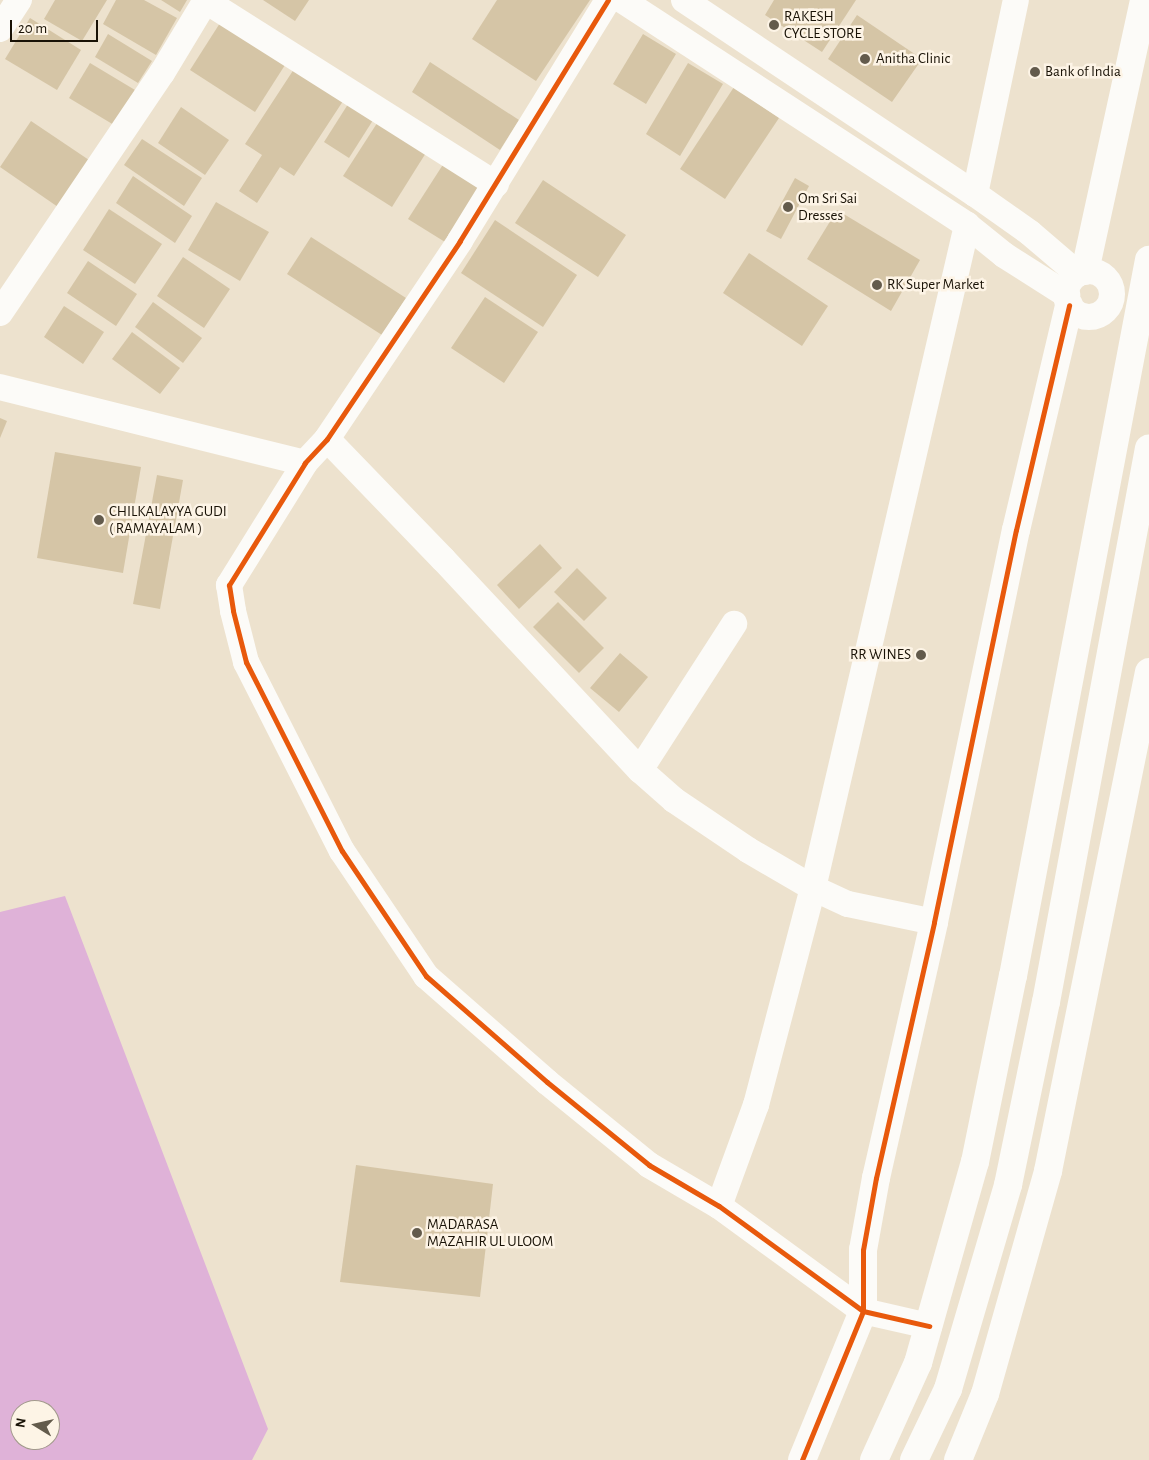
<!DOCTYPE html>
<style>
body{margin:0}
#map{position:relative;width:1149px;height:1460px;overflow:hidden;background:#ede2ce;font-family:"Alegreya Sans",sans-serif}
div>[style]{position:absolute}
.forest>*{inset:0;background:#dfb2d8}
.building>*{inset:0;background:#d5c5a6}
.street>*{height:26px;margin:-13px;padding:0 13px;transform-origin:13px;border-radius:13px;background:#fcfbf8}
.street>.ring{margin:-13px;padding:0;box-sizing:content-box;background:none;border:26px solid #fcfbf8;border-radius:50%}
.secondary>*{height:28px;margin:-14px;padding:0 14px;transform-origin:14px;border-radius:14px;background:#fcfbf8}
.highway>*{height:28px;margin:-14px;padding:0 14px;transform-origin:14px;border-radius:14px;background:#fcfbf8}
.cycleway>*{height:5px;margin:-2.5px;padding:0 2.5px;transform-origin:2.5px;border-radius:2.5px;background:#e8590c}
.dots>*{width:14px;height:14px;translate:-50% -50%;box-sizing:border-box;border:2px solid #fdf4e6;border-radius:50%}
span{translate:-50% -50%;white-space:nowrap;text-align:center;line-height:1.15;-webkit-text-stroke:5px #fdf4e6;paint-order:stroke}
.poi-label{font-size:15px;color:#191206}
.left{translate:0 -50%;text-align:left}
.right{translate:-100% -50%;text-align:right}
.north{position:absolute;left:10px;top:1400px;width:50px;height:50px;box-sizing:border-box;background:#fdf4e6;border:1px solid #a29a8c;border-radius:50%;rotate:279deg;font-size:14px;font-weight:700;line-height:20px;text-align:center;color:#191206}
.north::after{content:'';display:block;margin:auto;width:18px;height:22px;background:#635b4c;clip-path:polygon(50% 0,100% 100%,50% 72%,0 100%)}
.scale{position:absolute;left:10px;top:20px;width:88px;height:22px;box-sizing:border-box;border:2px solid #191206;border-top:0;padding-left:6px;font-size:15px;line-height:18px;white-space:nowrap;color:#191206;-webkit-text-stroke:4px #fdf4e6;paint-order:stroke}
</style>
<div id="map">
<div class="forest">
<i style="clip-path:polygon(evenodd,65px 896px,268px 1429px,252px 1460px,0 1460px,0 912px,65px 896px,20px 1410px,50px 1410px,50px 1440px,20px 1440px,20px 1410px)"></i>
</div>
<div class="building">
<i style="clip-path:polygon(55px 0,107px 0,82px 41px,44px 19px)"></i>
<i style="clip-path:polygon(116px 0,144px 0,177px 18px,156px 55px,103px 24px)"></i>
<i style="clip-path:polygon(161px 0,187px 0,180px 12px)"></i>
<i style="clip-path:polygon(263px 0,309px 0,295px 21px)"></i>
<i style="clip-path:polygon(497px 0,590px 0,536px 81px,472px 39px)"></i>
<i style="clip-path:polygon(774px 0,856px 0,822px 52px,765px 15px)"></i>
<i style="clip-path:polygon(857px 15px,922px 59px,892px 102px,828px 59px)"></i>
<i style="clip-path:polygon(30px 18px,81px 50px,57px 90px,5px 59px)"></i>
<i style="clip-path:polygon(220px 23px,285px 65px,255px 112px,190px 70px)"></i>
<i style="clip-path:polygon(108px 34px,152px 61px,138px 83px,95px 57px)"></i>
<i style="clip-path:polygon(643px 34px,676px 54px,646px 104px,613px 84px)"></i>
<i style="clip-path:polygon(430px 62px,519px 120px,500px 150px,412px 92px)"></i>
<i style="clip-path:polygon(90px 63px,135px 90px,114px 125px,69px 98px)"></i>
<i style="clip-path:polygon(688px 63px,723px 84px,680px 156px,646px 134px)"></i>
<i style="clip-path:polygon(296px 66px,345px 98px,294px 176px,280px 167px,257px 203px,239px 191px,262px 155px,245px 144px)"></i>
<i style="clip-path:polygon(734px 87px,779px 118px,725px 199px,680px 169px)"></i>
<i style="clip-path:polygon(350px 101px,375px 117px,349px 158px,324px 142px)"></i>
<i style="clip-path:polygon(181px 107px,229px 140px,205px 175px,158px 143px)"></i>
<i style="clip-path:polygon(381px 117px,429px 148px,392px 207px,343px 176px)"></i>
<i style="clip-path:polygon(31px 121px,89px 160px,58px 207px,0 167px)"></i>
<i style="clip-path:polygon(142px 139px,202px 178px,184px 206px,124px 165px)"></i>
<i style="clip-path:polygon(444px 163px,480px 185px,445px 242px,408px 219px)"></i>
<i style="clip-path:polygon(133px 176px,192px 216px,175px 243px,116px 203px)"></i>
<i style="clip-path:polygon(795px 178px,809px 186px,781px 239px,766px 231px)"></i>
<i style="clip-path:polygon(543px 180px,626px 235px,598px 277px,515px 223px)"></i>
<i style="clip-path:polygon(216px 202px,269px 232px,240px 281px,188px 250px)"></i>
<i style="clip-path:polygon(109px 209px,162px 244px,135px 284px,83px 250px)"></i>
<i style="clip-path:polygon(837px 210px,920px 260px,891px 311px,807px 259px)"></i>
<i style="clip-path:polygon(495px 220px,577px 275px,543px 327px,461px 273px)"></i>
<i style="clip-path:polygon(311px 237px,406px 298px,382px 335px,287px 274px)"></i>
<i style="clip-path:polygon(749px 253px,828px 306px,802px 346px,723px 293px)"></i>
<i style="clip-path:polygon(183px 257px,230px 289px,204px 328px,157px 296px)"></i>
<i style="clip-path:polygon(88px 261px,137px 294px,116px 326px,67px 293px)"></i>
<i style="clip-path:polygon(485px 297px,538px 332px,504px 383px,451px 348px)"></i>
<i style="clip-path:polygon(153px 302px,202px 338px,183px 363px,135px 327px)"></i>
<i style="clip-path:polygon(64px 306px,104px 332px,83px 364px,44px 337px)"></i>
<i style="clip-path:polygon(132px 332px,180px 368px,160px 394px,112px 359px)"></i>
<i style="clip-path:polygon(0 418px,7px 421px,0 438px)"></i>
<i style="clip-path:polygon(55px 452px,141px 467px,123px 573px,37px 558px)"></i>
<i style="clip-path:polygon(157px 475px,183px 480px,160px 609px,133px 604px)"></i>
<i style="clip-path:polygon(540px 544px,562px 568px,519px 609px,497px 585px)"></i>
<i style="clip-path:polygon(577px 568px,607px 598px,584px 621px,554px 592px)"></i>
<i style="clip-path:polygon(558px 602px,604px 648px,579px 673px,533px 627px)"></i>
<i style="clip-path:polygon(620px 653px,648px 677px,619px 712px,590px 688px)"></i>
<i style="clip-path:polygon(356px 1165px,493px 1184px,480px 1297px,340px 1282px)"></i>
</div>
<div class="street">
<i style="left:608px;top:0;width:283px;rotate:121.6deg"></i>
<i style="left:460px;top:241px;width:239px;rotate:123.9deg"></i>
<i style="left:327px;top:439px;width:33px;rotate:133deg"></i>
<i style="left:305px;top:463px;width:144px;rotate:121.9deg"></i>
<i style="left:229px;top:585px;width:26px;rotate:81deg"></i>
<i style="left:233px;top:611px;width:53px;rotate:75.7deg"></i>
<i style="left:246px;top:662px;width:212px;rotate:63.1deg"></i>
<i style="left:342px;top:851px;width:151px;rotate:56.1deg"></i>
<i style="left:426px;top:976px;width:161px;rotate:41.2deg"></i>
<i style="left:547px;top:1082px;width:132px;rotate:39.1deg"></i>
<i style="left:649px;top:1165px;width:81px;rotate:30.4deg"></i>
<i style="left:719px;top:1206px;width:178px;rotate:36.1deg"></i>
<i style="left:863px;top:1311px;width:68px;rotate:12.8deg"></i>
<i style="left:622px;top:0;width:412px;rotate:33.1deg"></i>
<i style="left:967px;top:225px;width:48px;rotate:39deg"></i>
<i style="left:1004px;top:255px;width:75px;rotate:32.4deg"></i>
<i style="left:684px;top:0;width:350px;rotate:33.7deg"></i>
<i style="left:975px;top:194px;width:67px;rotate:35.3deg"></i>
<i style="left:1030px;top:233px;width:63px;rotate:40.5deg"></i>
<i style="left:206px;top:1px;width:343px;rotate:32.3deg"></i>
<i style="left:0;top:29px;width:35px;rotate:-57deg"></i>
<i style="left:975px;top:194px;width:198px;rotate:-78.1deg"></i>
<i class="ring" style="left:1066px;top:271px;width:20px;height:20px"></i>
<i style="left:0;top:313px;width:290px;rotate:-56deg"></i>
<i style="left:162px;top:73px;width:85px;rotate:-58.9deg"></i>
<i style="left:0;top:387px;width:314px;rotate:14deg"></i>
<i style="left:327px;top:439px;width:167px;rotate:46deg"></i>
<i style="left:443px;top:559px;width:289px;rotate:47deg"></i>
<i style="left:640px;top:770px;width:45px;rotate:41.4deg"></i>
<i style="left:674px;top:800px;width:89px;rotate:34deg"></i>
<i style="left:748px;top:850px;width:75px;rotate:30.3deg"></i>
<i style="left:813px;top:888px;width:38px;rotate:25deg"></i>
<i style="left:848px;top:904px;width:88px;rotate:11.8deg"></i>
<i style="left:640px;top:770px;width:174px;rotate:-57.2deg"></i>
<i style="left:719px;top:1206px;width:108px;rotate:-69.9deg"></i>
<i style="left:756px;top:1105px;width:224px;rotate:-75.3deg"></i>
<i style="left:813px;top:888px;width:681px;rotate:-76.92deg"></i>
</div>
<div class="secondary">
<i style="left:1085px;top:271px;width:277px;rotate:-77.7deg"></i>
<i style="left:802px;top:1460px;width:161px;rotate:-67.7deg"></i>
<i style="left:863px;top:1311px;width:61px;rotate:-90deg"></i>
<i style="left:863px;top:1250px;width:73px;rotate:-79.8deg"></i>
<i style="left:876px;top:1178px;width:262px;rotate:-77.2deg"></i>
<i style="left:934px;top:922px;width:400px;rotate:-78.2deg"></i>
<i style="left:1016px;top:530px;width:231px;rotate:-76.7deg"></i>
<i style="left:958px;top:1460px;width:71px;rotate:-67.8deg"></i>
<i style="left:985px;top:1394px;width:232px;rotate:-74.2deg"></i>
<i style="left:1048px;top:1171px;width:509px;rotate:-78.56deg"></i>
</div>
<div class="highway">
<i style="left:874px;top:1460px;width:107px;rotate:-65.6deg"></i>
<i style="left:918px;top:1363px;width:209px;rotate:-74.2deg"></i>
<i style="left:975px;top:1162px;width:190px;rotate:-78.5deg"></i>
<i style="left:1013px;top:976px;width:729px;rotate:-79.25deg"></i>
<i style="left:914px;top:1460px;width:79px;rotate:-64.4deg"></i>
<i style="left:948px;top:1389px;width:213px;rotate:-73.6deg"></i>
<i style="left:1008px;top:1185px;width:187px;rotate:-78.3deg"></i>
<i style="left:1046px;top:1002px;width:563px;rotate:-79.47deg"></i>
</div>
<div class="cycleway">
<i style="left:608px;top:0;width:283px;rotate:121.6deg"></i>
<i style="left:460px;top:241px;width:239px;rotate:123.9deg"></i>
<i style="left:327px;top:439px;width:33px;rotate:133deg"></i>
<i style="left:305px;top:463px;width:144px;rotate:121.9deg"></i>
<i style="left:229px;top:585px;width:26px;rotate:81deg"></i>
<i style="left:233px;top:611px;width:53px;rotate:75.7deg"></i>
<i style="left:246px;top:662px;width:212px;rotate:63.1deg"></i>
<i style="left:342px;top:851px;width:151px;rotate:56.1deg"></i>
<i style="left:426px;top:976px;width:161px;rotate:41.2deg"></i>
<i style="left:547px;top:1082px;width:132px;rotate:39.1deg"></i>
<i style="left:649px;top:1165px;width:81px;rotate:30.4deg"></i>
<i style="left:719px;top:1206px;width:178px;rotate:36.1deg"></i>
<i style="left:863px;top:1311px;width:68px;rotate:12.8deg"></i>
<i style="left:802px;top:1460px;width:161px;rotate:-67.7deg"></i>
<i style="left:863px;top:1311px;width:61px;rotate:-90deg"></i>
<i style="left:863px;top:1250px;width:73px;rotate:-79.8deg"></i>
<i style="left:876px;top:1178px;width:262px;rotate:-77.2deg"></i>
<i style="left:934px;top:922px;width:400px;rotate:-78.2deg"></i>
<i style="left:1016px;top:530px;width:231px;rotate:-76.7deg"></i>
</div>
<div class="dots">
<i style="left:774px;top:25px;background:#635b4c"></i>
<i style="left:865px;top:59px;background:#635b4c"></i>
<i style="left:1035px;top:72px;background:#635b4c"></i>
<i style="left:788px;top:207px;background:#635b4c"></i>
<i style="left:877px;top:285px;background:#635b4c"></i>
<i style="left:99px;top:520px;background:#635b4c"></i>
<i style="left:921px;top:655px;background:#635b4c"></i>
<i style="left:417px;top:1233px;background:#635b4c"></i>
</div>
<div class="poi-label">
<span class="left" style="left:784px;top:25px">RAKESH<br>CYCLE STORE</span>
<span class="left" style="left:876px;top:59px">Anitha Clinic</span>
<span class="left" style="left:1045px;top:72px">Bank of India</span>
<span class="left" style="left:798px;top:207px">Om Sri Sai<br>Dresses</span>
<span class="left" style="left:887px;top:285px">RK Super Market</span>
<span class="left" style="left:109px;top:520px">CHILKALAYYA GUDI<br>( RAMAYALAM )</span>
<span class="right" style="left:911px;top:655px">RR WINES</span>
<span class="left" style="left:427px;top:1233px">MADARASA<br>MAZAHIR UL ULOOM</span>
</div>
<div class="north">N</div>
<div class="scale">20 m</div>
</div>
